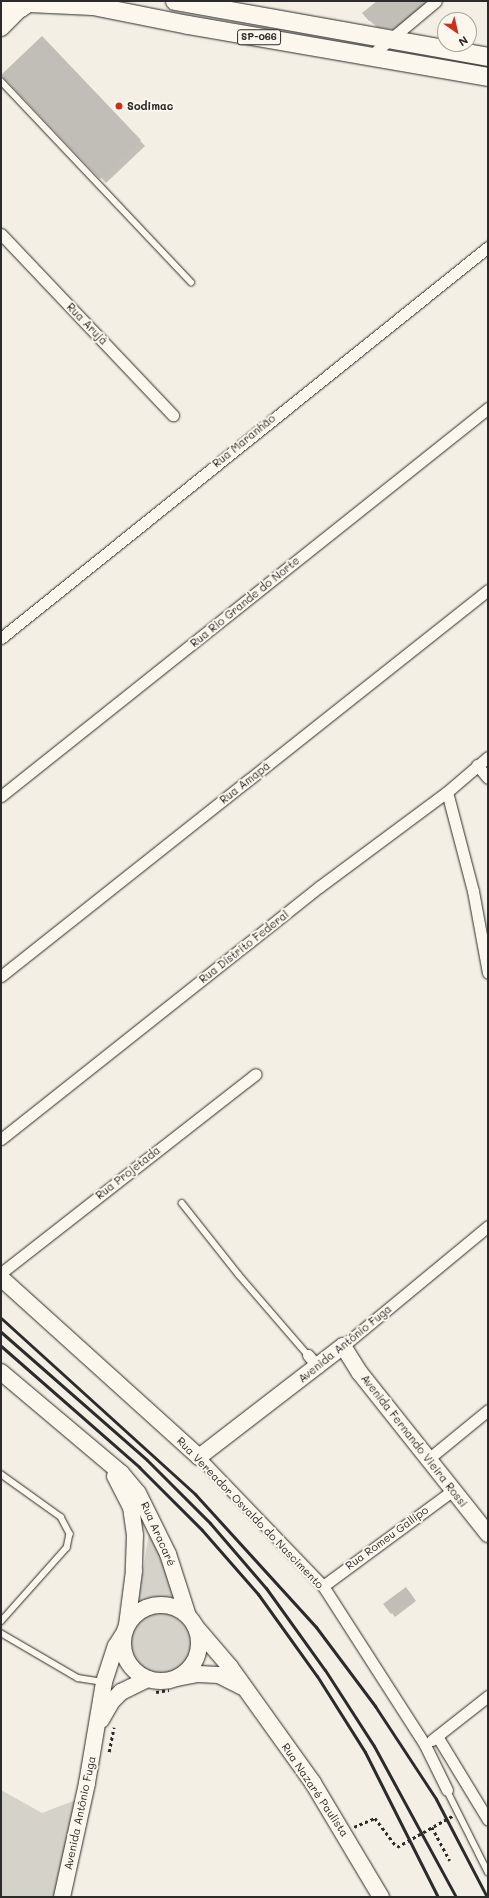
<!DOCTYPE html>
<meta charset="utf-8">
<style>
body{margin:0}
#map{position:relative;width:489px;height:1898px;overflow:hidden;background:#f3efe4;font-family:Mali,sans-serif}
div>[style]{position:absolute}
.green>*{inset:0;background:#d5d2c9}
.round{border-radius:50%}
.shadow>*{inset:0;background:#0003}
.building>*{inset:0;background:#c0beb6}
.path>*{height:2.5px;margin-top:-1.25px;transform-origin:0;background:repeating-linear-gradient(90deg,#2b2b2b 0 3px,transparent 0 6px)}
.roads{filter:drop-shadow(0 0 1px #2b2b2b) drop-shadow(0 0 1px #2b2b2b)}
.lane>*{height:5.5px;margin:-2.75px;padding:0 2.75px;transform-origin:2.75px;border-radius:2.75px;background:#fbf7ec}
.street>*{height:11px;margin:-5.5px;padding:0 5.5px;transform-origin:5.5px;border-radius:5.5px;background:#fbf7ec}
.secondary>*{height:16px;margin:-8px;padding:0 8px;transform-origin:8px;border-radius:8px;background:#fbf7ec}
.secondary>.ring{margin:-8px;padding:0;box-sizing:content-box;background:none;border:16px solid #fbf7ec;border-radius:50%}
.primary>*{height:18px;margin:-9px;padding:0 9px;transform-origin:9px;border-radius:9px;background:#fbf7ec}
.rail>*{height:3px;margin:-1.5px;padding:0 1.5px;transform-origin:1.5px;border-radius:1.5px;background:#2b2b2b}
.path-bridge>*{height:2.5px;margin-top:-1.25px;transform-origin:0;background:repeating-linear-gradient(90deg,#2b2b2b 0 3px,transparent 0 6px)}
.dots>*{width:11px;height:11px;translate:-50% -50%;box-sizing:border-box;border:2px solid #fbf7ec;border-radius:50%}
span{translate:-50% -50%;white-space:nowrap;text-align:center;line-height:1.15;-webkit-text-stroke:4px #fbf7ec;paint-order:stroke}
.shield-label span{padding:1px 3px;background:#fbf7ec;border:1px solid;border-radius:3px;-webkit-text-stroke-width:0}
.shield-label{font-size:10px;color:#2b2b2b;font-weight:700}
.poi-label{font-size:11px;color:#2b2b2b;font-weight:700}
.left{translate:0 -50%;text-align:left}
.street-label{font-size:11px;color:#2b2b2b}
.frame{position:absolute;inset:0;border:2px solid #2b2b2b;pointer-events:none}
.north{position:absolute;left:437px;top:12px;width:40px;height:40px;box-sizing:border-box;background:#fbf7ec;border:1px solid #a8a59f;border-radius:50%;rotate:146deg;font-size:11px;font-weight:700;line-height:16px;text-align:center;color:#2b2b2b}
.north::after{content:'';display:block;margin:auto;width:14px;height:18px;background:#c8321e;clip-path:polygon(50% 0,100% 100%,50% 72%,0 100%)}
</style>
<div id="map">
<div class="green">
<i style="clip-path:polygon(150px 1527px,161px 1553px,176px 1601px,161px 1599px,137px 1606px)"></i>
<i class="round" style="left:129px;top:1613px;width:62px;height:62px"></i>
<i style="clip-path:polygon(1px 1790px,42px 1813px,78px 1799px,58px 1897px,1px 1897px)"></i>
</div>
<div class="shadow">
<i style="clip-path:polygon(379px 1px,433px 1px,396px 30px,377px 27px,370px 21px)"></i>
<i style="clip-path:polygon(42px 37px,145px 146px,106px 183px,3px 75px)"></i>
<i style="clip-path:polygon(409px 1591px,416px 1601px,395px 1617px,392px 1613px)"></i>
</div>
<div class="building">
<i style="clip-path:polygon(377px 1px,419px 1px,389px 24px,369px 21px,362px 13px)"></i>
<i style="clip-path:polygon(42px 36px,141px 140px,100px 179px,1px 75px)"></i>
<i style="clip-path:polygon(406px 1587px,413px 1597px,391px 1614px,383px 1604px)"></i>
</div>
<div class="path">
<i style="left:156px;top:1692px;width:13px;rotate:-9deg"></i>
<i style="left:109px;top:1752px;width:25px;rotate:-79deg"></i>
<i style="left:354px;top:1827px;width:23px;rotate:-23deg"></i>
<i style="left:375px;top:1818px;width:36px;rotate:53deg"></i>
<i style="left:432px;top:1827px;width:38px;rotate:62deg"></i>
</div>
<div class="roads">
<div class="lane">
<i style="left:1px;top:81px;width:277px;rotate:46.6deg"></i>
<i style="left:182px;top:1203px;width:92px;rotate:51.6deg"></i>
<i style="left:239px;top:1275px;width:106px;rotate:49.2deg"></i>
<i style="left:1px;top:1474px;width:74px;rotate:35.6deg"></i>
<i style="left:61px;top:1517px;width:19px;rotate:62deg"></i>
<i style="left:70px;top:1534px;width:14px;rotate:102deg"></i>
<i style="left:67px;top:1548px;width:99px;rotate:131.7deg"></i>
<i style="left:1px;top:1633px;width:89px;rotate:30.3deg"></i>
<i style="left:78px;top:1678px;width:25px;rotate:9deg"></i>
<i style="left:447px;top:1790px;width:92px;rotate:63.4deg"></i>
</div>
<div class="street">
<i style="left:369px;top:57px;width:87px;rotate:-39.9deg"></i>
<i style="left:1px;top:234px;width:250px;rotate:46.5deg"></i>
<i style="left:1px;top:638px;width:625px;rotate:-38.76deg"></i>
<i style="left:477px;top:765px;width:17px;rotate:50deg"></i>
<i style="left:447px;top:792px;width:102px;rotate:75.3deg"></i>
<i style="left:473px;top:891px;width:83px;rotate:79.6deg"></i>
<i style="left:1px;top:796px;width:623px;rotate:-38.54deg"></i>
<i style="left:1px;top:976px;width:621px;rotate:-38.4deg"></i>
<i style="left:1px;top:1139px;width:406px;rotate:-38.4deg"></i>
<i style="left:319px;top:887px;width:159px;rotate:-36.6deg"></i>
<i style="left:447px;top:792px;width:54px;rotate:-40.5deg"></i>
<i style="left:1px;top:1273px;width:323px;rotate:-38deg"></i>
<i style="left:343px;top:1346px;width:188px;rotate:-39.6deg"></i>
<i style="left:308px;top:1355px;width:16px;rotate:50deg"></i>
<i style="left:199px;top:1457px;width:179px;rotate:46.1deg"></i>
<i style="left:323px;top:1586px;width:189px;rotate:57.3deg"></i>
<i style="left:425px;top:1745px;width:50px;rotate:63.9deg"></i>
<i style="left:427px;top:1460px;width:79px;rotate:-39.3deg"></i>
<i style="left:323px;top:1586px;width:160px;rotate:-36.4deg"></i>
<i style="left:437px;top:1736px;width:98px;rotate:58.7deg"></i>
<i style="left:432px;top:1740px;width:71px;rotate:-38.2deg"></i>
</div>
<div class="secondary">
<i style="left:1px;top:28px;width:28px;rotate:-45deg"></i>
<i style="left:1px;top:1278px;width:267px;rotate:42.1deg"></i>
<i style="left:199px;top:1457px;width:182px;rotate:-37.6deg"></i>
<i style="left:343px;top:1346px;width:32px;rotate:58deg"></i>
<i style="left:360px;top:1373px;width:206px;rotate:51.5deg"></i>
<i style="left:1px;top:1372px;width:157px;rotate:40.1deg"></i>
<i style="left:121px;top:1473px;width:26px;rotate:50deg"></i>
<i style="left:138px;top:1493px;width:68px;rotate:63.8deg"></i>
<i style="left:168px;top:1554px;width:65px;rotate:72.1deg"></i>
<i style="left:115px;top:1476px;width:35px;rotate:63deg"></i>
<i style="left:131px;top:1507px;width:28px;rotate:82deg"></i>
<i style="left:135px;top:1535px;width:36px;rotate:92deg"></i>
<i style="left:134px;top:1571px;width:54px;rotate:97.4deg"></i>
<i class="ring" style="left:123px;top:1605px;width:60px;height:60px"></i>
<i style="left:195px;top:1626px;width:54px;rotate:49.5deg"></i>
<i style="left:230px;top:1667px;width:143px;rotate:54.4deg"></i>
<i style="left:313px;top:1783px;width:133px;rotate:59.2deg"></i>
<i style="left:177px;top:1678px;width:21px;rotate:-11deg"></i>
<i style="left:198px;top:1674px;width:21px;rotate:3deg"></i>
<i style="left:219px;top:1675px;width:25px;rotate:27deg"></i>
<i style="left:101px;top:1720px;width:22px;rotate:-60deg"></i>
<i style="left:112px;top:1701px;width:13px;rotate:-45deg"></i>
<i style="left:121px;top:1692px;width:30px;rotate:-26deg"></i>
<i style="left:62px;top:1897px;width:117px;rotate:-77.6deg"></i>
<i style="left:87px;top:1783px;width:102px;rotate:-80.4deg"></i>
<i style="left:104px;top:1682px;width:38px;rotate:-72deg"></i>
<i style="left:116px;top:1646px;width:13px;rotate:-58deg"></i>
</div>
<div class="primary">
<i style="left:175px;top:1px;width:318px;rotate:10.1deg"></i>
<i style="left:29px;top:3px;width:64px;rotate:2.7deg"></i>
<i style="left:93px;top:6px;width:97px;rotate:11.3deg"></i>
<i style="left:188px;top:25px;width:304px;rotate:9.8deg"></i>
<i style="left:1px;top:11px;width:20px;rotate:-9deg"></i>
<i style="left:21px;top:8px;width:12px;rotate:-35deg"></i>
</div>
</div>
<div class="rail">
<i style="left:1px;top:1318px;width:262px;rotate:42.2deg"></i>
<i style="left:195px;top:1494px;width:180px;rotate:47.7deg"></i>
<i style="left:316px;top:1627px;width:99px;rotate:53.2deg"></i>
<i style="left:375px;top:1706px;width:111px;rotate:56.7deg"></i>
<i style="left:436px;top:1799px;width:110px;rotate:62.5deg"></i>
<i style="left:1px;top:1332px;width:194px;rotate:41.2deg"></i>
<i style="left:147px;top:1460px;width:89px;rotate:45deg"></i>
<i style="left:210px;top:1523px;width:86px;rotate:49.3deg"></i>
<i style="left:266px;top:1588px;width:101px;rotate:54.3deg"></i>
<i style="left:325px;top:1670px;width:90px;rotate:57.2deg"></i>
<i style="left:374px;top:1746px;width:172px;rotate:61.5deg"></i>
<i style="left:1px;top:1346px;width:184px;rotate:41.2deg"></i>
<i style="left:139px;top:1467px;width:89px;rotate:45deg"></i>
<i style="left:202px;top:1530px;width:85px;rotate:48.8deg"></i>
<i style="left:258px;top:1594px;width:101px;rotate:54.3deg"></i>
<i style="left:317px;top:1676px;width:90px;rotate:57.7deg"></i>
<i style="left:365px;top:1752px;width:162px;rotate:63.3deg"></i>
</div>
<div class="path-bridge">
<i style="left:397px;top:1847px;width:65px;rotate:-29.3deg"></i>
</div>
<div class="dots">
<i style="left:119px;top:106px;background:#c8321e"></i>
</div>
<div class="shield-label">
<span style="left:259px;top:37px">SP-066</span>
</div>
<div class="poi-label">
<span class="left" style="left:127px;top:106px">Sodimac</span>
</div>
<div class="street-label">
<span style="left:87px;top:324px;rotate:46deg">Rua Arujá</span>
<span style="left:244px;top:441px;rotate:-39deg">Rua Maranhão</span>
<span style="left:245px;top:602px;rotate:-39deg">Rua Rio Grande do Norte</span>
<span style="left:245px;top:783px;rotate:-38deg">Rua Amapá</span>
<span style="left:244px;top:947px;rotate:-38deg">Rua Distrito Federal</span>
<span style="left:128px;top:1173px;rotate:-38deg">Rua Projetada</span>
<span style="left:345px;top:1344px;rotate:-39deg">Avenida Antônio Fuga</span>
<span style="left:414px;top:1441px;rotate:52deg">Avenida Fernando Vieira Rossi</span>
<span style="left:250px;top:1513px;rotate:46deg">Rua Vereador Osvaldo do Nascimento</span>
<span style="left:158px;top:1534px;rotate:66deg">Rua Aracaré</span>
<span style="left:387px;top:1538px;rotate:-36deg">Rua Romeu Gallipo</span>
<span style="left:315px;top:1790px;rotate:56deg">Rua Nazaré Paulista</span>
<span style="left:80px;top:1813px;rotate:-78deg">Avenida Antônio Fuga</span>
</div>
<div class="frame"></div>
<div class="north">N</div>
</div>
